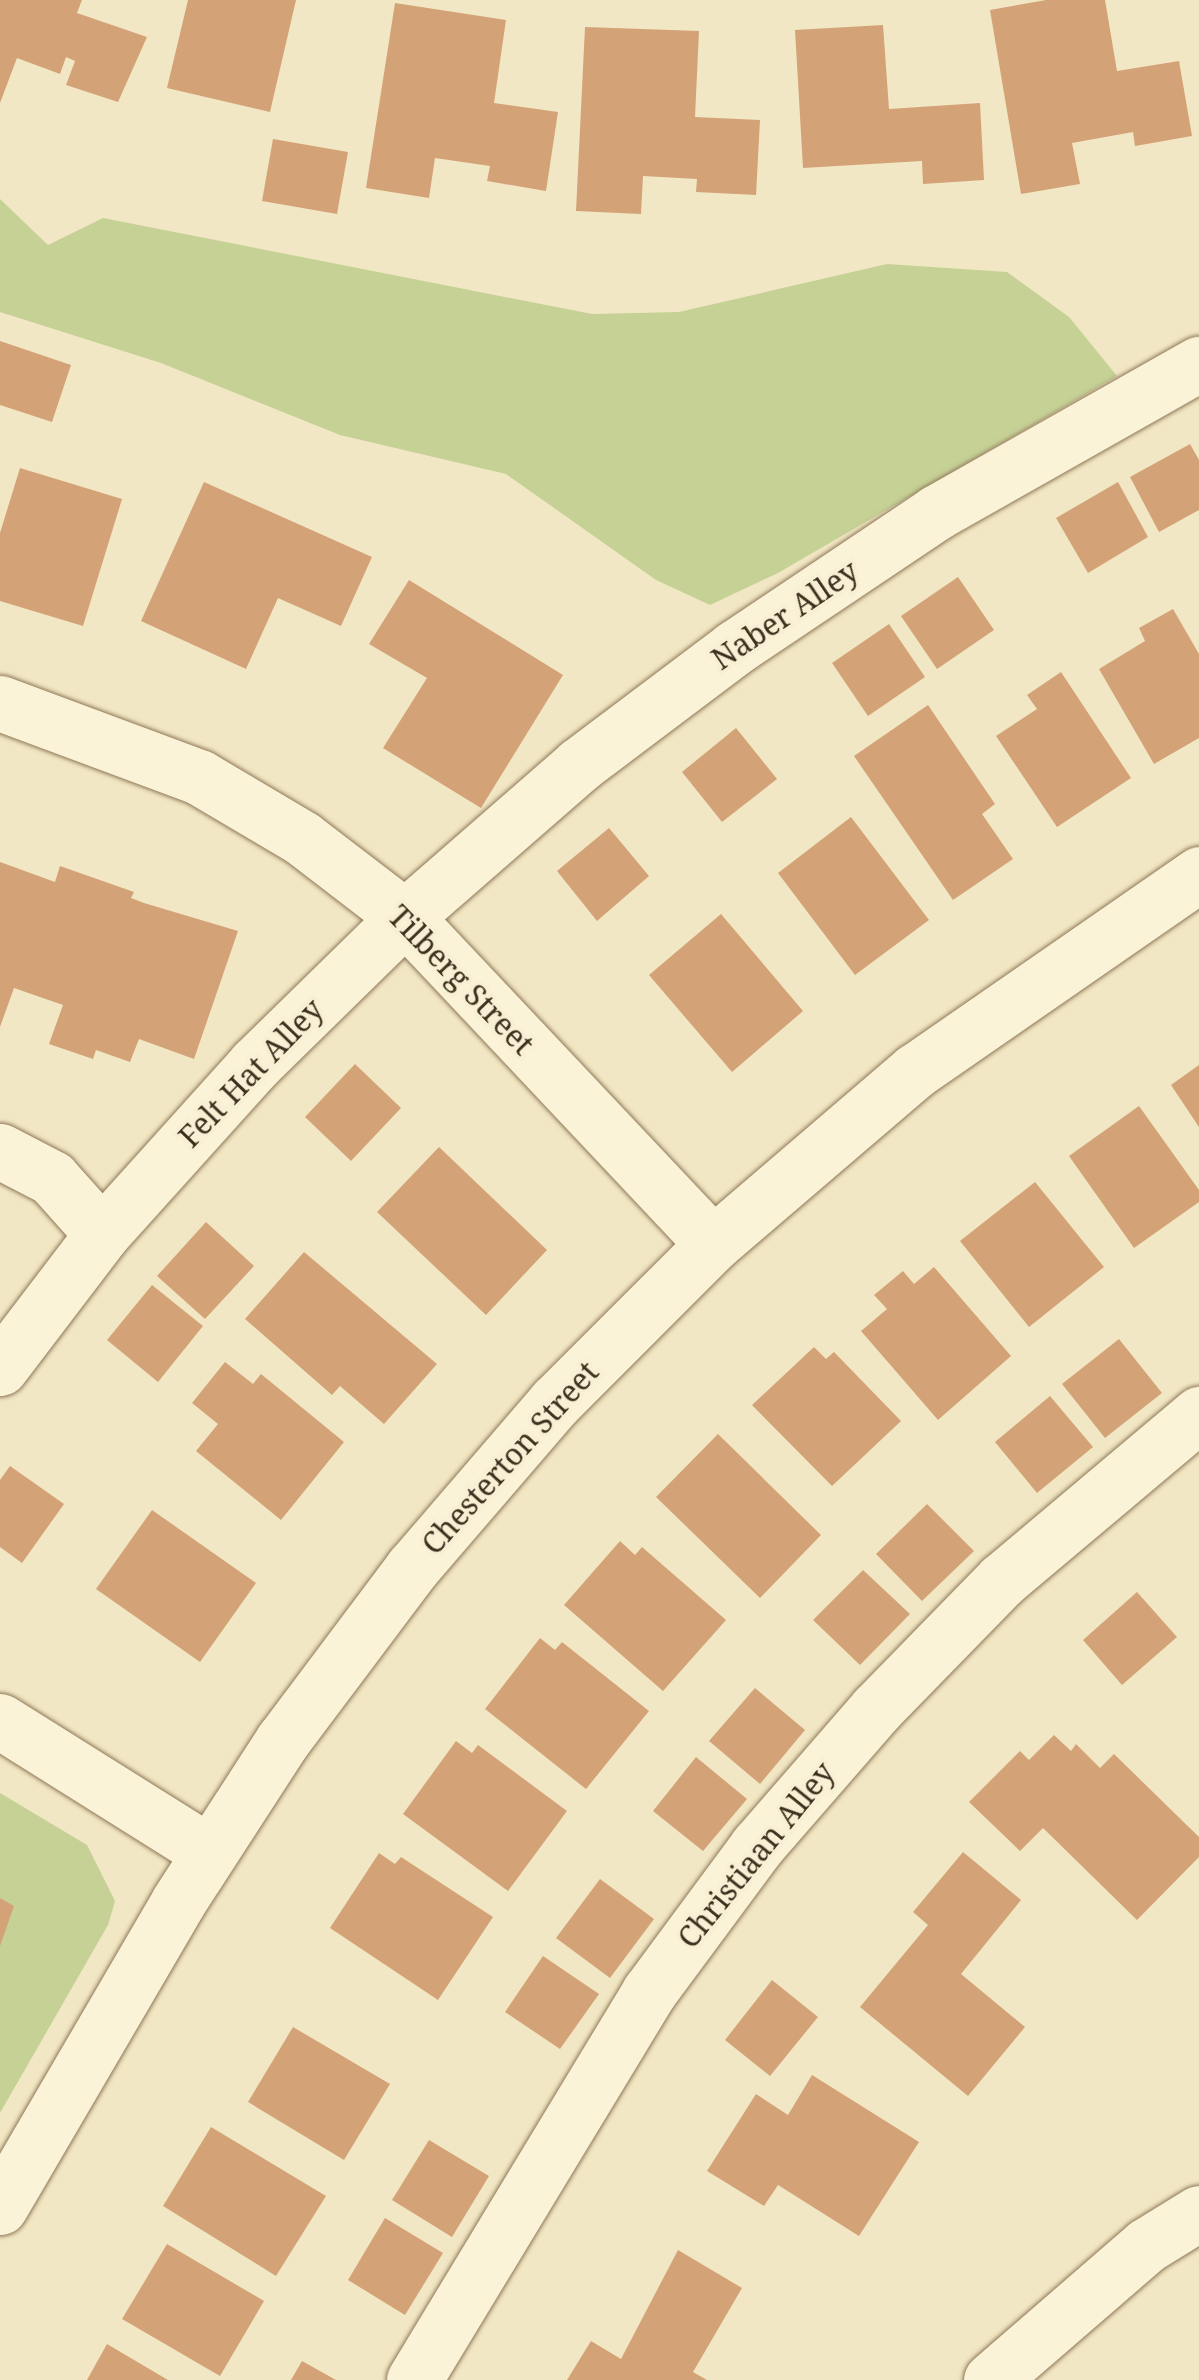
<!DOCTYPE html>
<style>
body{margin:0}
#map{position:relative;width:1199px;height:2380px;overflow:hidden;background:#f2e7c4;font-family:"Noto Serif",serif}
div>[style]{position:absolute}
.green>*{inset:0;background:#c6d196}
.building>*{inset:0;background:#d3a377}
.roads{filter:drop-shadow(0 0 2px #8e7858) drop-shadow(0 0 2px #8e7858)}
.minor>*{height:55px;margin:-27.5px;padding:0 27.5px;transform-origin:27.5px;border-radius:27.5px;background:#fbf3d8}
span{translate:-50% -50%;white-space:nowrap;text-align:center;line-height:1.15;-webkit-text-stroke:8px #f8f0d4;paint-order:stroke}
.street-label{font-size:30px;color:#3d2f1e}
</style>
<div id="map">
<div class="green">
<i style="clip-path:polygon(0 199px,48px 245px,103px 218px,592px 314px,679px 312px,887px 264px,1007px 272px,1069px 317px,1117px 376px,778px 573px,710px 605px,656px 580px,506px 474px,340px 435px,161px 363px,0 312px)"></i>
<i style="clip-path:polygon(0 1793px,87px 1845px,115px 1901px,108px 1925px,0 2113px)"></i>
</div>
<div class="building">
<i style="clip-path:polygon(0 0,82px 0,77px 13px,147px 37px,118px 102px,66px 85px,75px 61px,66px 57px,60px 74px,17px 58px,0 103px)"></i>
<i style="clip-path:polygon(188px 0,296px 0,270px 112px,167px 88px)"></i>
<i style="clip-path:polygon(1046px 0,1105px 0,1117px 71px,1179px 61px,1192px 136px,1135px 146px,1133px 132px,1072px 143px,1080px 184px,1021px 194px,990px 10px)"></i>
<i style="clip-path:polygon(395px 3px,506px 20px,494px 103px,558px 112px,546px 191px,487px 181px,490px 166px,435px 158px,429px 198px,366px 188px)"></i>
<i style="clip-path:polygon(883px 25px,889px 109px,980px 103px,984px 180px,923px 184px,922px 161px,803px 168px,795px 30px)"></i>
<i style="clip-path:polygon(585px 27px,699px 31px,695px 117px,760px 120px,756px 195px,696px 192px,697px 179px,643px 176px,641px 214px,576px 211px)"></i>
<i style="clip-path:polygon(273px 139px,348px 152px,337px 214px,262px 201px)"></i>
<i style="clip-path:polygon(0 341px,71px 365px,52px 422px,0 405px)"></i>
<i style="clip-path:polygon(1190px 444px,1199px 460px,1199px 510px,1159px 532px,1130px 477px)"></i>
<i style="clip-path:polygon(20px 468px,122px 499px,83px 626px,0 601px,0 533px)"></i>
<i style="clip-path:polygon(204px 482px,372px 557px,341px 626px,278px 598px,246px 669px,141px 621px)"></i>
<i style="clip-path:polygon(1118px 482px,1148px 537px,1088px 573px,1056px 518px)"></i>
<i style="clip-path:polygon(958px 577px,994px 630px,937px 669px,901px 616px)"></i>
<i style="clip-path:polygon(409px 580px,563px 675px,481px 808px,383px 748px,427px 678px,369px 644px)"></i>
<i style="clip-path:polygon(1173px 609px,1199px 654px,1199px 738px,1154px 764px,1099px 669px,1145px 641px,1139px 628px)"></i>
<i style="clip-path:polygon(889px 624px,925px 677px,868px 716px,832px 663px)"></i>
<i style="clip-path:polygon(1061px 672px,1131px 778px,1057px 827px,996px 736px,1037px 709px,1027px 695px)"></i>
<i style="clip-path:polygon(928px 705px,995px 804px,982px 814px,1013px 859px,953px 900px,854px 756px)"></i>
<i style="clip-path:polygon(736px 728px,777px 779px,722px 822px,682px 772px)"></i>
<i style="clip-path:polygon(851px 817px,929px 920px,855px 975px,778px 873px)"></i>
<i style="clip-path:polygon(609px 828px,649px 876px,597px 921px,557px 871px)"></i>
<i style="clip-path:polygon(0 862px,55px 882px,60px 866px,134px 892px,131px 898px,144px 903px,238px 931px,194px 1059px,139px 1039px,130px 1062px,96px 1050px,93px 1059px,49px 1044px,63px 1005px,14px 988px,0 1027px)"></i>
<i style="clip-path:polygon(721px 914px,803px 1011px,732px 1072px,649px 975px)"></i>
<i style="clip-path:polygon(355px 1064px,401px 1108px,351px 1161px,305px 1117px)"></i>
<i style="clip-path:polygon(1199px 1065px,1199px 1127px,1171px 1085px)"></i>
<i style="clip-path:polygon(1139px 1106px,1199px 1190px,1199px 1202px,1134px 1248px,1069px 1156px)"></i>
<i style="clip-path:polygon(439px 1147px,547px 1250px,486px 1315px,377px 1212px)"></i>
<i style="clip-path:polygon(1035px 1182px,1104px 1267px,1029px 1327px,960px 1241px)"></i>
<i style="clip-path:polygon(206px 1222px,254px 1266px,205px 1319px,157px 1276px)"></i>
<i style="clip-path:polygon(304px 1252px,437px 1364px,384px 1424px,340px 1386px,332px 1395px,245px 1319px)"></i>
<i style="clip-path:polygon(934px 1267px,1011px 1356px,938px 1420px,861px 1331px,887px 1309px,874px 1295px,903px 1271px,914px 1284px)"></i>
<i style="clip-path:polygon(152px 1285px,203px 1326px,158px 1382px,107px 1340px)"></i>
<i style="clip-path:polygon(1119px 1339px,1162px 1393px,1105px 1438px,1062px 1384px)"></i>
<i style="clip-path:polygon(814px 1347px,826px 1359px,834px 1352px,901px 1421px,832px 1486px,752px 1405px)"></i>
<i style="clip-path:polygon(225px 1362px,253px 1384px,261px 1374px,344px 1442px,281px 1520px,196px 1451px,218px 1424px,192px 1403px)"></i>
<i style="clip-path:polygon(1050px 1396px,1093px 1447px,1037px 1493px,995px 1442px)"></i>
<i style="clip-path:polygon(718px 1434px,821px 1535px,760px 1598px,656px 1497px)"></i>
<i style="clip-path:polygon(10px 1466px,64px 1504px,22px 1563px,0 1547px,0 1480px)"></i>
<i style="clip-path:polygon(927px 1504px,974px 1551px,922px 1601px,876px 1554px)"></i>
<i style="clip-path:polygon(152px 1510px,256px 1583px,200px 1662px,96px 1589px)"></i>
<i style="clip-path:polygon(620px 1541px,635px 1555px,642px 1547px,726px 1620px,663px 1691px,564px 1605px)"></i>
<i style="clip-path:polygon(863px 1570px,910px 1614px,860px 1665px,813px 1620px)"></i>
<i style="clip-path:polygon(1137px 1592px,1177px 1637px,1122px 1685px,1083px 1640px)"></i>
<i style="clip-path:polygon(540px 1638px,555px 1650px,562px 1642px,649px 1711px,586px 1789px,485px 1709px)"></i>
<i style="clip-path:polygon(755px 1688px,805px 1730px,760px 1784px,709px 1741px)"></i>
<i style="clip-path:polygon(1054px 1735px,1071px 1751px,1076px 1744px,1100px 1768px,1114px 1754px,1199px 1837px,1199px 1857px,1137px 1920px,1043px 1828px,1020px 1851px,969px 1802px,1020px 1751px,1029px 1760px)"></i>
<i style="clip-path:polygon(456px 1741px,472px 1753px,478px 1745px,567px 1811px,508px 1891px,403px 1814px)"></i>
<i style="clip-path:polygon(696px 1757px,747px 1799px,703px 1851px,653px 1811px)"></i>
<i style="clip-path:polygon(963px 1852px,1021px 1900px,961px 1974px,1025px 2027px,968px 2096px,860px 2007px,928px 1925px,913px 1912px)"></i>
<i style="clip-path:polygon(379px 1853px,395px 1864px,401px 1857px,493px 1917px,438px 2000px,330px 1928px)"></i>
<i style="clip-path:polygon(600px 1879px,654px 1919px,610px 1978px,556px 1938px)"></i>
<i style="clip-path:polygon(0 1898px,14px 1906px,0 1946px)"></i>
<i style="clip-path:polygon(543px 1956px,599px 1994px,560px 2049px,505px 2012px)"></i>
<i style="clip-path:polygon(772px 1980px,818px 2017px,770px 2076px,725px 2040px)"></i>
<i style="clip-path:polygon(293px 2027px,390px 2084px,344px 2160px,248px 2102px)"></i>
<i style="clip-path:polygon(812px 2075px,919px 2142px,859px 2236px,778px 2185px,764px 2206px,707px 2171px,756px 2094px,788px 2115px)"></i>
<i style="clip-path:polygon(211px 2127px,326px 2196px,276px 2276px,163px 2206px)"></i>
<i style="clip-path:polygon(429px 2140px,489px 2176px,452px 2237px,392px 2200px)"></i>
<i style="clip-path:polygon(385px 2218px,443px 2253px,405px 2315px,348px 2280px)"></i>
<i style="clip-path:polygon(167px 2244px,264px 2301px,220px 2376px,122px 2319px)"></i>
<i style="clip-path:polygon(678px 2250px,742px 2288px,693px 2372px,707px 2380px,567px 2380px,591px 2341px,621px 2359px)"></i>
<i style="clip-path:polygon(107px 2344px,168px 2380px,87px 2380px)"></i>
<i style="clip-path:polygon(302px 2361px,336px 2380px,291px 2380px)"></i>
</div>
<div class="roads">
<div class="minor">
<i style="left:0;top:703px;width:212px;rotate:20.4deg"></i>
<i style="left:199px;top:777px;width:120px;rotate:30.6deg"></i>
<i style="left:302px;top:838px;width:130px;rotate:37.5deg"></i>
<i style="left:405px;top:917px;width:449px;rotate:46.7deg"></i>
<i style="left:0;top:1151px;width:59px;rotate:27.4deg"></i>
<i style="left:52px;top:1178px;width:75px;rotate:48.2deg"></i>
<i style="left:0;top:1368px;width:168px;rotate:-52.7deg"></i>
<i style="left:102px;top:1234px;width:229px;rotate:-48deg"></i>
<i style="left:255px;top:1064px;width:210px;rotate:-44.4deg"></i>
<i style="left:405px;top:917px;width:231px;rotate:-41.1deg"></i>
<i style="left:579px;top:765px;width:194px;rotate:-37deg"></i>
<i style="left:734px;top:648px;width:244px;rotate:-33.8deg"></i>
<i style="left:937px;top:512px;width:301px;rotate:-29.5deg"></i>
<i style="left:0;top:1721px;width:247px;rotate:32.1deg"></i>
<i style="left:0;top:2207px;width:353px;rotate:-59.7deg"></i>
<i style="left:178px;top:1902px;width:193px;rotate:-57.1deg"></i>
<i style="left:283px;top:1740px;width:216px;rotate:-53.1deg"></i>
<i style="left:413px;top:1567px;width:218px;rotate:-49.3deg"></i>
<i style="left:555px;top:1402px;width:223px;rotate:-45deg"></i>
<i style="left:713px;top:1244px;width:266px;rotate:-40.6deg"></i>
<i style="left:915px;top:1071px;width:346px;rotate:-34.7deg"></i>
<i style="left:414px;top:2380px;width:454px;rotate:-58.8deg"></i>
<i style="left:649px;top:1992px;width:182px;rotate:-53.5deg"></i>
<i style="left:757px;top:1846px;width:181px;rotate:-49deg"></i>
<i style="left:876px;top:1709px;width:180px;rotate:-45.7deg"></i>
<i style="left:1002px;top:1580px;width:258px;rotate:-40.1deg"></i>
<i style="left:991px;top:2380px;width:206px;rotate:-40.9deg"></i>
<i style="left:1147px;top:2245px;width:61px;rotate:-31.6deg"></i>
</div>
</div>
<div class="street-label">
<span style="left:785px;top:615px;rotate:-34deg">Naber Alley</span>
<span style="left:461px;top:980px;rotate:46deg">Tilberg Street</span>
<span style="left:251px;top:1073px;rotate:-46deg">Felt Hat Alley</span>
<span style="left:510px;top:1458px;rotate:-48deg">Chesterton Street</span>
<span style="left:756px;top:1855px;rotate:-51deg">Christiaan Alley</span>
</div>
</div>
